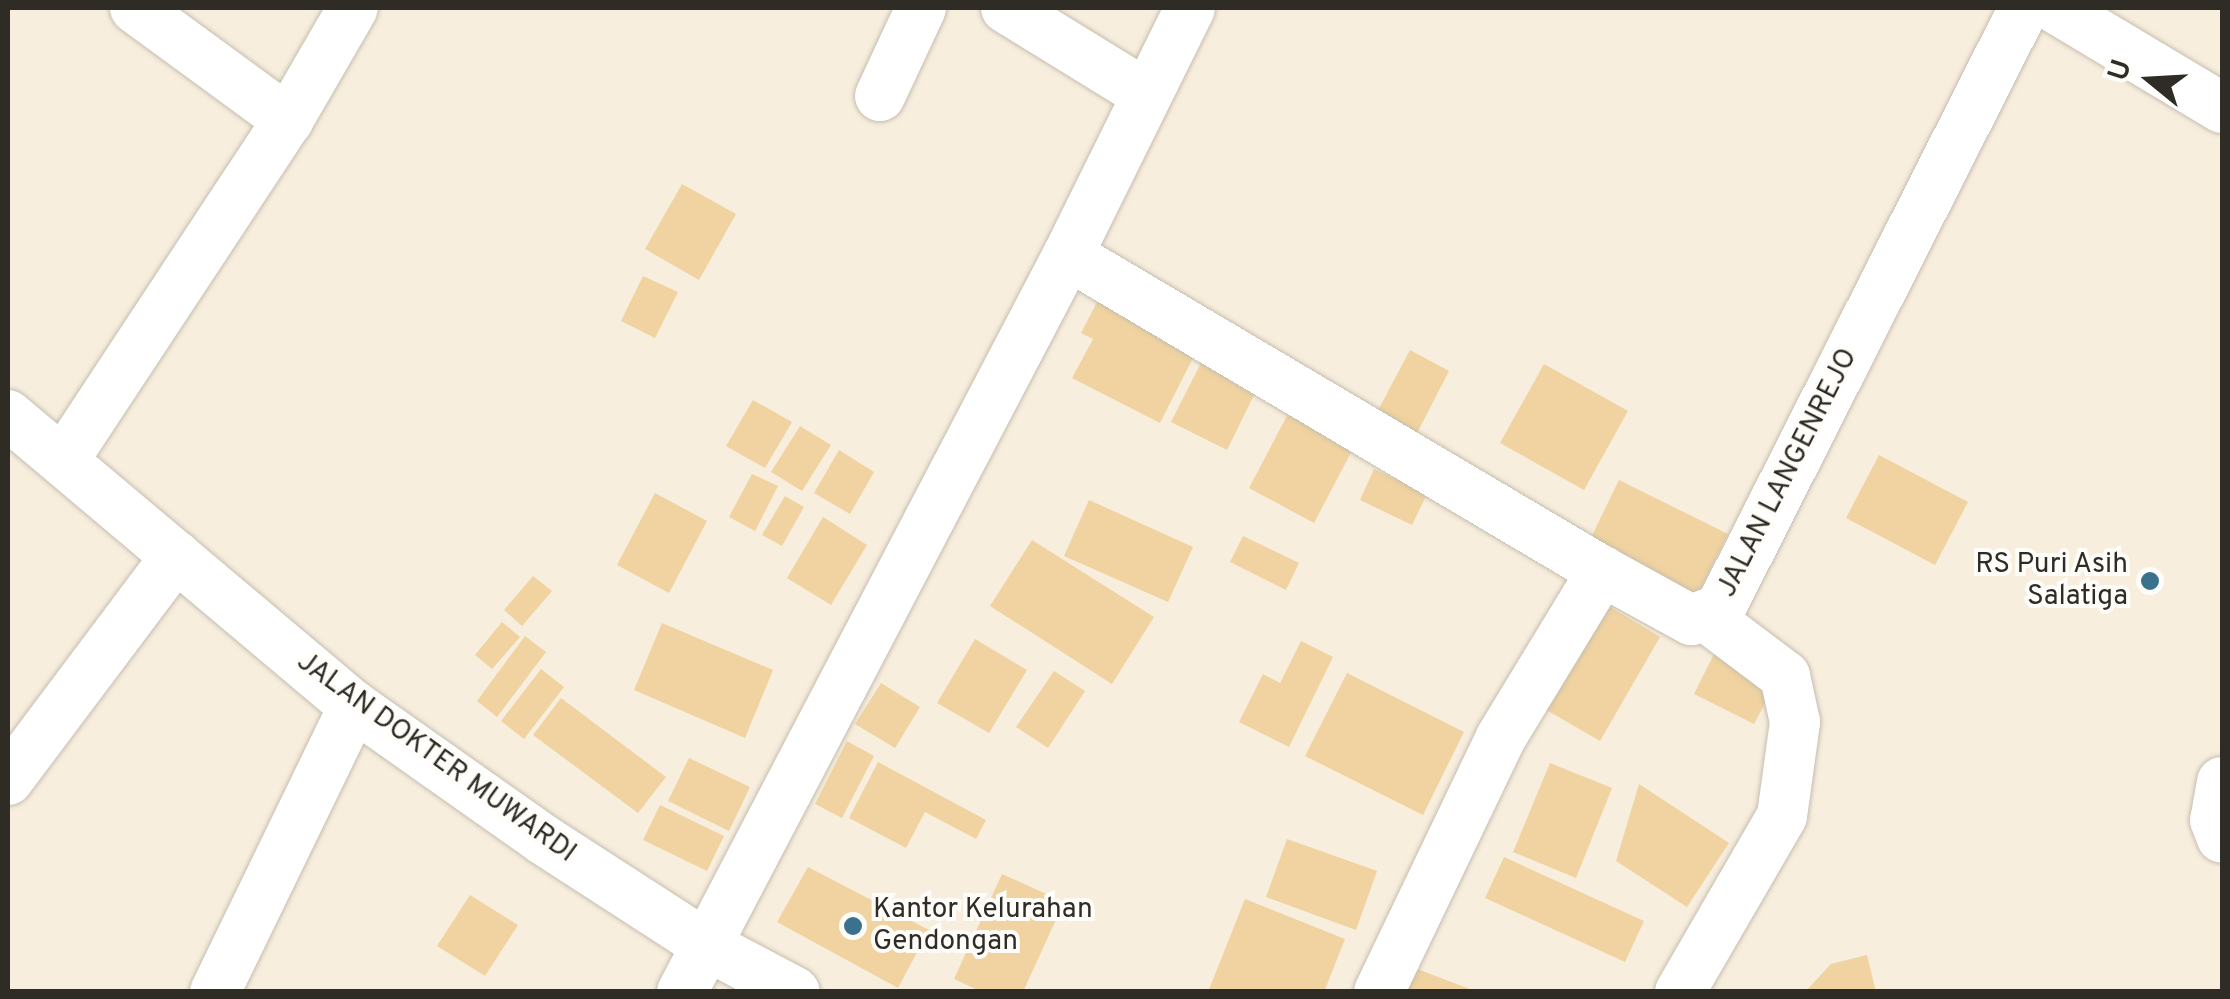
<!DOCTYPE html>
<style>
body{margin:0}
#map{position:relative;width:2230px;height:999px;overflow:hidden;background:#f7eede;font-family:Overpass,sans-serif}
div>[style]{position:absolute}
.building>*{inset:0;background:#f0d3a0}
.roads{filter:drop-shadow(0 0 2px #c6bdae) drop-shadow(0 0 2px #c6bdae)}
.minor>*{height:50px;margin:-25px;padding:0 25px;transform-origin:25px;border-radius:25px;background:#fff}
.dots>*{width:28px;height:28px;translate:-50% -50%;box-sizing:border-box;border:5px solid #fefdf9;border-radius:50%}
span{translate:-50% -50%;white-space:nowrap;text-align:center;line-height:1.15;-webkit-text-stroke:8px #fefdf9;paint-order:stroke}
.street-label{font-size:28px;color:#2f2c26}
.poi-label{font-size:28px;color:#2f2c26}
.right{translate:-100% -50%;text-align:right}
.left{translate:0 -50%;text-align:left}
.frame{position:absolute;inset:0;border:10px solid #2f2c26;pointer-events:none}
.north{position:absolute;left:2100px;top:30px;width:100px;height:100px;-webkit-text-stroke:8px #fefdf9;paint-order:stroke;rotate:288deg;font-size:28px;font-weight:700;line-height:40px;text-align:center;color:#2f2c26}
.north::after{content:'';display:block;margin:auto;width:35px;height:45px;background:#2f2c26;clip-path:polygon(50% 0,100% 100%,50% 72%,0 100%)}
</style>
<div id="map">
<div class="building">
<i style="clip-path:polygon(682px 184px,736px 214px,699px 280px,645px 249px)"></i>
<i style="clip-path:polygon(643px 276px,678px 292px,655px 338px,621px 321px)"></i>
<i style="clip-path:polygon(1098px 300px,1197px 350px,1160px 423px,1072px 378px,1093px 339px,1081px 333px)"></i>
<i style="clip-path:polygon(1410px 350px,1449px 371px,1415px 437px,1375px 416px)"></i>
<i style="clip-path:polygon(1205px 355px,1260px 383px,1227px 450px,1171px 422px)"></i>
<i style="clip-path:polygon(1544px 364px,1628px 411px,1584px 490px,1500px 443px)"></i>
<i style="clip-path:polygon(753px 400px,792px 422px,765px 468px,726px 446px)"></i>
<i style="clip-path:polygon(1290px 410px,1355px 445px,1314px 523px,1249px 488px)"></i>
<i style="clip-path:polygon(800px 426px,831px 445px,802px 491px,771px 472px)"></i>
<i style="clip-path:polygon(839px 450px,874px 472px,850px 514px,814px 493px)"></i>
<i style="clip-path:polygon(1879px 455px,1968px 502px,1935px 565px,1846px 518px)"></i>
<i style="clip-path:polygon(1374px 469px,1427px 494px,1412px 525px,1360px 500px)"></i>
<i style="clip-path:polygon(752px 474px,778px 486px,755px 531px,729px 517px)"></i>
<i style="clip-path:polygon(1619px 480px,1728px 534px,1691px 608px,1583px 554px)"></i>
<i style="clip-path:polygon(655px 493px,707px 521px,669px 593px,617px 565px)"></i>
<i style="clip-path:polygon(785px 496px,804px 507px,782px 546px,762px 535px)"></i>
<i style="clip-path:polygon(1089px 500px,1193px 547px,1168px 602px,1064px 556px)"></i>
<i style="clip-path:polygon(823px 517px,867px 545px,831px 605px,787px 578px)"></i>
<i style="clip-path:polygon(1243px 536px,1299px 563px,1286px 590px,1230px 562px)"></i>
<i style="clip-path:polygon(1032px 540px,1154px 617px,1112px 684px,990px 606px)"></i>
<i style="clip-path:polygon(533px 576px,552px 591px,522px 626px,504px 610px)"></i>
<i style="clip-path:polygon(1597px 599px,1660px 637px,1600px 741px,1536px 704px)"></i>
<i style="clip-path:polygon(502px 622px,520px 637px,492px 669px,475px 655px)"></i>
<i style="clip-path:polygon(662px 623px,773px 670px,745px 738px,634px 690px)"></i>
<i style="clip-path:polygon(525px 636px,546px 652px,497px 717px,477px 701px)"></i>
<i style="clip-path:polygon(975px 639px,1027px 670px,989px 733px,937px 703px)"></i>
<i style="clip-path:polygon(1301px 641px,1333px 657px,1289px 747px,1239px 722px,1263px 674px,1280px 683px)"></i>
<i style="clip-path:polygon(1716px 650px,1777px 680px,1754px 724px,1694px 694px)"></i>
<i style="clip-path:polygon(541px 669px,564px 687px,524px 739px,501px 721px)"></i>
<i style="clip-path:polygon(1054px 671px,1085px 691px,1048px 748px,1016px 727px)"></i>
<i style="clip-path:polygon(1347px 673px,1464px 732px,1423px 815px,1305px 756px)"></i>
<i style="clip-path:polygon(881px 683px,920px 707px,895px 748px,855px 724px)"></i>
<i style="clip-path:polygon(561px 698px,666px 777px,638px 813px,533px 735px)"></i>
<i style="clip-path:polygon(847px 741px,874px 756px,842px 818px,815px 804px)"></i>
<i style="clip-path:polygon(689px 758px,750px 787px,729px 831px,668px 801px)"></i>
<i style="clip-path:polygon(878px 762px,986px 820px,976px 839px,925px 812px,906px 848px,849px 818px)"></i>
<i style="clip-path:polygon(1550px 763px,1612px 788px,1576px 878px,1513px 852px)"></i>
<i style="clip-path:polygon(1639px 784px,1729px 843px,1687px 907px,1616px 861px)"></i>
<i style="clip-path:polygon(660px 805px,724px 836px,707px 871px,643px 840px)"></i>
<i style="clip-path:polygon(1287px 839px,1377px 871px,1356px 930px,1266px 897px)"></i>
<i style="clip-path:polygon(1504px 857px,1644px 921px,1625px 962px,1485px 898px)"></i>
<i style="clip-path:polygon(808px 867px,929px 930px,898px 988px,777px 922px)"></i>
<i style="clip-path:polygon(1002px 874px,1064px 902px,1023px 992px,982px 992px,954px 979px)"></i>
<i style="clip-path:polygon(470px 895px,518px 925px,485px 976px,437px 946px)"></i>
<i style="clip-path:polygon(1245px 899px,1345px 939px,1324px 992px,1208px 992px)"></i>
<i style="clip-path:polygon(1867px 955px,1876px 992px,1805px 992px,1831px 964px)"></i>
<i style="clip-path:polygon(1412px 967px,1475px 991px,1475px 992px,1403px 992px)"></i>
</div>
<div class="roads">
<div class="minor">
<i style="left:135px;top:8px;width:190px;rotate:36.2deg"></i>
<i style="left:1006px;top:8px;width:164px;rotate:31.6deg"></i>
<i style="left:2055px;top:8px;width:195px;rotate:30.9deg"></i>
<i style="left:880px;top:96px;width:97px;rotate:-65deg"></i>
<i style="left:1068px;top:255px;width:620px;rotate:30.62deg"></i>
<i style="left:8px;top:415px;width:452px;rotate:40.1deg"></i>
<i style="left:354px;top:706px;width:232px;rotate:35.2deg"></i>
<i style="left:544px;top:840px;width:195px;rotate:32.9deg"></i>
<i style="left:708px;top:946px;width:98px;rotate:27.9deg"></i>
<i style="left:63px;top:461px;width:409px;rotate:-56.6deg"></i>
<i style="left:288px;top:120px;width:129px;rotate:-59.9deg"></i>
<i style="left:8px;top:780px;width:280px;rotate:-53.1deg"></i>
<i style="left:2222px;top:782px;width:39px;rotate:100deg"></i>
<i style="left:2215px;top:820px;width:19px;rotate:69deg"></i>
<i style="left:215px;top:992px;width:318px;rotate:-64.1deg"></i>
<i style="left:682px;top:992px;width:832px;rotate:-62.36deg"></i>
<i style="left:1068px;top:255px;width:275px;rotate:-63.7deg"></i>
<i style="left:1379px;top:992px;width:280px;rotate:-64.4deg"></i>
<i style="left:1500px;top:739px;width:197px;rotate:-58.7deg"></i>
<i style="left:1602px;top:571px;width:102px;rotate:28.8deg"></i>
<i style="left:1691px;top:620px;width:31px;rotate:-21deg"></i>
<i style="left:1720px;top:609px;width:674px;rotate:-63.17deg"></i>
<i style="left:1680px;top:992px;width:203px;rotate:-59.9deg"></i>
<i style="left:1782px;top:816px;width:95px;rotate:-82.1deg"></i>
<i style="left:1795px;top:722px;width:47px;rotate:-102.3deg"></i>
<i style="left:1785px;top:676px;width:96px;rotate:-143deg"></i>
</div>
</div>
<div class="dots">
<i style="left:2150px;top:581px;background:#3a718c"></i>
<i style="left:853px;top:926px;background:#3a718c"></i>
</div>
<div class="street-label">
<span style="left:1788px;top:473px;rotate:-63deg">JALAN LANGENREJO</span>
<span style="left:436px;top:758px;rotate:36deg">JALAN DOKTER MUWARDI</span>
</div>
<div class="poi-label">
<span class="right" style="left:2128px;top:581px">RS Puri Asih<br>Salatiga</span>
<span class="left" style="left:873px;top:926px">Kantor Kelurahan<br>Gendongan</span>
</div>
<div class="frame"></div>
<div class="north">U</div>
</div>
